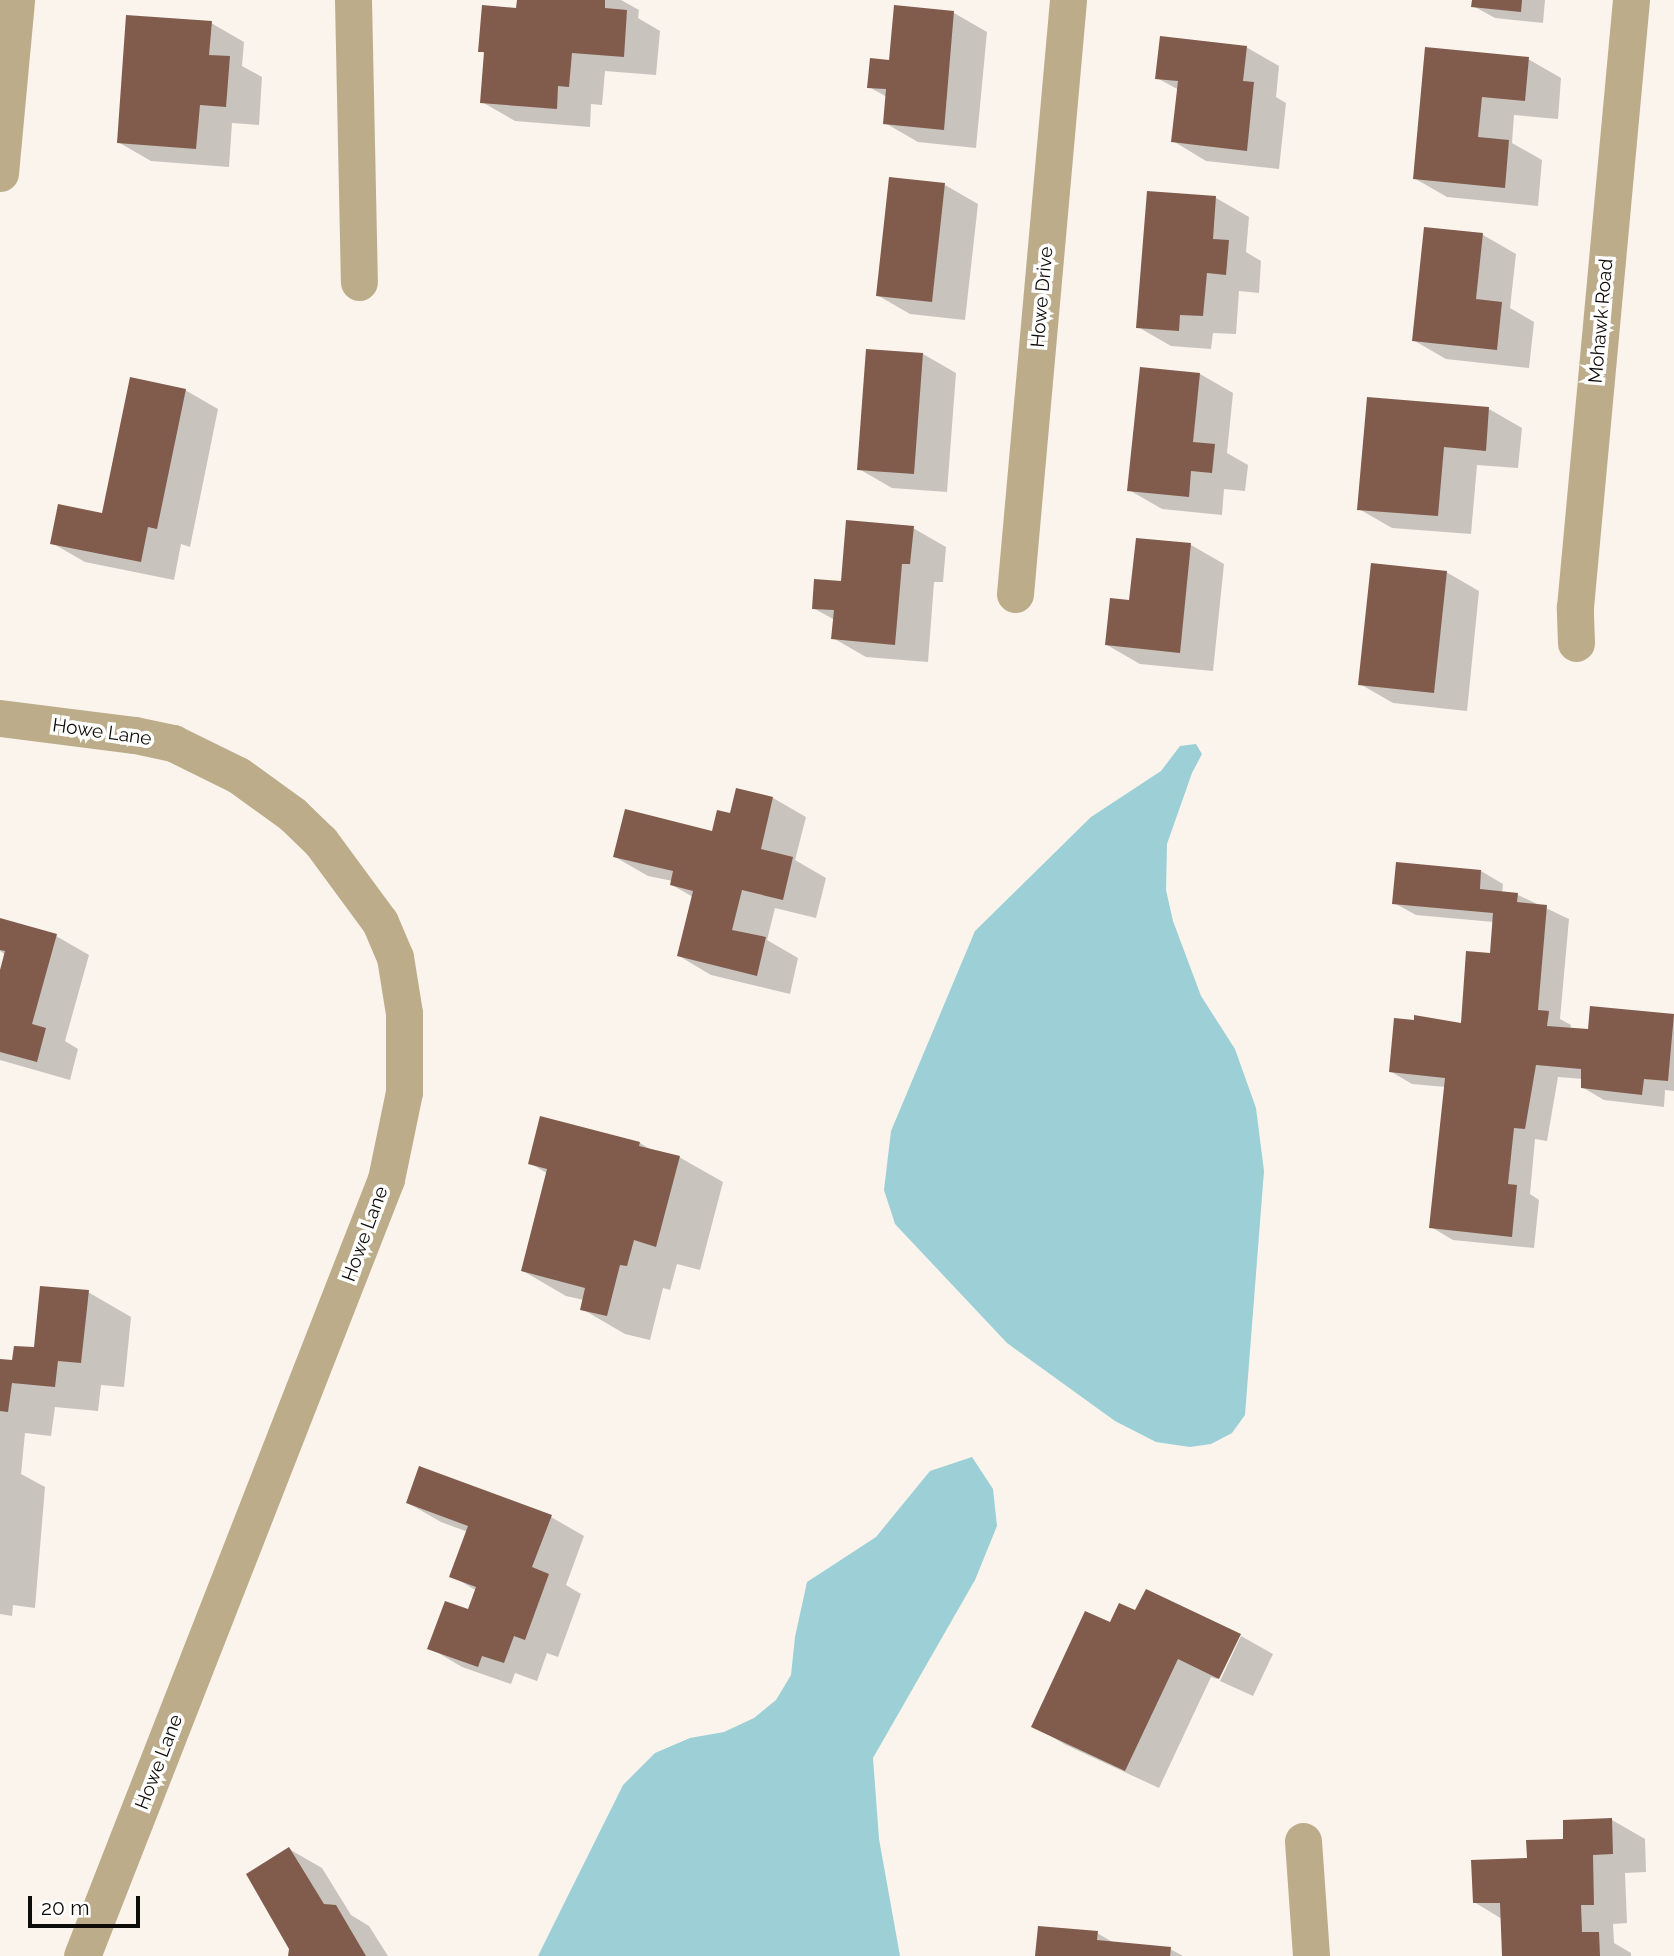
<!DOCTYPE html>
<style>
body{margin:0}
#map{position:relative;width:1674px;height:1956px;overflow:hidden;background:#faf4ed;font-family:Raleway,sans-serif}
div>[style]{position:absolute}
.water>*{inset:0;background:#9ccfd6}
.shadow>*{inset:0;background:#0003}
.building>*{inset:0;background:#815c4d}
.street>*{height:37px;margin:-18.5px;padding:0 18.5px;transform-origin:18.5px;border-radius:18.5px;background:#bcac89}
span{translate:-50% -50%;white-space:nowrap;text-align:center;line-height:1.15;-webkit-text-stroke:7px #fff;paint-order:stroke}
.street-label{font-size:19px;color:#0e0c09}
.scale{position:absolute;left:28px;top:1896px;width:112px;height:32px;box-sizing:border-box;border:4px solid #0e0c09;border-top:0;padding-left:9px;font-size:21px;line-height:24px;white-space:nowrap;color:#0e0c09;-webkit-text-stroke:5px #fff;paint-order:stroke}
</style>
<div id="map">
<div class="water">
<i style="clip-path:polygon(1196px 744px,1202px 754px,1192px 773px,1167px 844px,1166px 890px,1173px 921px,1201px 996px,1235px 1049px,1256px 1108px,1264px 1171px,1245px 1415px,1232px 1433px,1211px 1444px,1190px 1447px,1156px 1442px,1115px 1421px,1007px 1343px,895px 1224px,884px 1190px,891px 1131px,975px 931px,1091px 817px,1161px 771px,1180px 746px)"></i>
<i style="clip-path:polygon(972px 1457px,993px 1489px,997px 1526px,975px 1580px,873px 1758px,879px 1839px,900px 1956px,538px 1956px,623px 1785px,655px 1753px,690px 1738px,724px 1732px,754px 1718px,776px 1700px,791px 1675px,795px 1637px,807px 1582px,876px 1537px,930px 1471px)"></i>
</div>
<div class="shadow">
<i style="clip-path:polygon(518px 0,621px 0,639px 10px,638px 18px,660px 31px,656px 75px,605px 71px,602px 105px,591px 104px,590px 127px,515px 121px,482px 102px,486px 54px,480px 51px,518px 10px)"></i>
<i style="clip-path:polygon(1473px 0,1545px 0,1543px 23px,1495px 18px,1473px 6px)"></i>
<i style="clip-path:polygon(896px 7px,954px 13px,987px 32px,976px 148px,918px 142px,885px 123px,887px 97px,869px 87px,890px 62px)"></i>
<i style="clip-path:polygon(211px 23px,244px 42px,242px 66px,262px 77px,259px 125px,232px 123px,229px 167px,151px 161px,118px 142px)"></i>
<i style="clip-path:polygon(1246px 47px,1279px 66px,1276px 97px,1286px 103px,1279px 169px,1206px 161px,1173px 141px,1179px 90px,1157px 78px)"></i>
<i style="clip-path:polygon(1426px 49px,1528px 59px,1561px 78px,1558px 119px,1514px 115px,1512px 143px,1542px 160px,1538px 206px,1447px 197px,1414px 178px)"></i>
<i style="clip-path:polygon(945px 185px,978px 204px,965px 320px,910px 314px,877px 295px)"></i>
<i style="clip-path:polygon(1216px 198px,1249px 217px,1246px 252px,1261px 261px,1259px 293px,1239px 291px,1236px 334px,1213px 333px,1211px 349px,1171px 346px,1138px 327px)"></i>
<i style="clip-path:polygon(1426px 229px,1483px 235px,1516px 254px,1510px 308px,1534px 322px,1529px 368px,1446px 359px,1413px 340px)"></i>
<i style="clip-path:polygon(923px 354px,956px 373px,947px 492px,892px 488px,859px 469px)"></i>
<i style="clip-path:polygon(1141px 369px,1200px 374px,1233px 393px,1227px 453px,1248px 465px,1245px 491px,1224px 489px,1222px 515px,1162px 509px,1129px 490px)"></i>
<i style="clip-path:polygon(185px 390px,218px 409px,190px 547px,181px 544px,174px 580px,85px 562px,52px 543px,104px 515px)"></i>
<i style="clip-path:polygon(1489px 409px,1522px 428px,1518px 468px,1477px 465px,1471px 534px,1392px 528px,1359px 509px)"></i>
<i style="clip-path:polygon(913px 528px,946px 547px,943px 582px,934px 582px,928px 662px,866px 657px,833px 638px,835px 620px,813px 608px)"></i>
<i style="clip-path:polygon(1191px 545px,1224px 564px,1213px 671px,1140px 664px,1107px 645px)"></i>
<i style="clip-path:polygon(1446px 572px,1479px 591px,1467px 711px,1393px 703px,1360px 684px)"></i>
<i style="clip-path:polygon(773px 798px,806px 817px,795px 860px,826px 878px,816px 918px,775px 908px,767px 940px,798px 958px,790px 994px,711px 975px,679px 956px,693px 897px,672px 885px,673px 881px,648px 876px,615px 857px,714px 833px,731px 815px)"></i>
<i style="clip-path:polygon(1481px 871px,1503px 884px,1502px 893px,1518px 895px,1569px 919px,1560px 1019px,1571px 1025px,1570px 1030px,1589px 1031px,1591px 1008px,1674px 1016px,1674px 1091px,1665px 1090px,1664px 1107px,1604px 1100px,1582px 1087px,1583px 1079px,1558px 1077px,1547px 1141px,1535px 1139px,1530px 1194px,1539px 1200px,1534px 1248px,1453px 1240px,1431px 1227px,1446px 1087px,1412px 1084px,1390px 1071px,1462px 1025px,1491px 955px,1494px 922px,1416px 915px,1394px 903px)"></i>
<i style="clip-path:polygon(0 920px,56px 936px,89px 955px,65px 1041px,78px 1049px,70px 1080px,0 1060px,0 977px,6px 955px,0 951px)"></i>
<i style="clip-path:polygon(640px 1143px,653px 1151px,679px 1157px,723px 1182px,700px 1270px,677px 1264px,670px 1290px,663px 1288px,650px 1340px,625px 1334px,582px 1309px,584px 1300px,566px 1296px,523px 1271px,548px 1174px,530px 1163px)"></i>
<i style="clip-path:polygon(88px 1292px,131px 1317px,124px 1387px,101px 1385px,98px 1411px,55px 1407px,51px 1436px,25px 1433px,21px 1474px,45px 1487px,35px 1608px,13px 1605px,12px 1616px,0 1614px,0 1361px,14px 1362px,36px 1349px)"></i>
<i style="clip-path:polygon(408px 1503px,551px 1517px,584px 1536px,566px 1585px,581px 1594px,558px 1657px,547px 1653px,537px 1681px,515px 1673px,511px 1684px,462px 1667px,430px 1648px,469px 1611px,477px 1591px,452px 1576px,468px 1532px,441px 1522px)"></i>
<i style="clip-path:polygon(1136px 1613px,1238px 1635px,1217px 1679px,1211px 1677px,1159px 1788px,1066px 1745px,1033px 1726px,1110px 1625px)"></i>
<i style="clip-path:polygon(1241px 1636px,1273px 1654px,1253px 1696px,1220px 1681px)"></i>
<i style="clip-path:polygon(1612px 1820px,1645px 1839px,1646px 1872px,1625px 1873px,1627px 1923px,1613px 1924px,1614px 1943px,1631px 1953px,1631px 1956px,1503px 1956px,1502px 1919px,1474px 1902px,1529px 1859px)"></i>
<i style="clip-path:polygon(289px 1849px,322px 1868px,351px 1915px,369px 1926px,388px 1956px,290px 1956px)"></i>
<i style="clip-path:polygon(1097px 1933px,1116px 1944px,1170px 1949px,1183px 1956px,1037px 1956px)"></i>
</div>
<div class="building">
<i style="clip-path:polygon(517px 0,605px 0,605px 8px,627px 10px,624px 57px,572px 53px,569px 87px,558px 86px,557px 109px,480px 103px,484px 52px,478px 52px,482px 5px,516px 8px)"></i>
<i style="clip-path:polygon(1472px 0,1522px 0,1521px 12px,1471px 7px)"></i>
<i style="clip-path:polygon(894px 5px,954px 11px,944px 130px,883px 124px,886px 89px,867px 88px,870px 58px,889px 60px)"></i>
<i style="clip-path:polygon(126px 15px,212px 21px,209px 55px,230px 56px,226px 107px,200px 105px,196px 149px,117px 143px)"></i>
<i style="clip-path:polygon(1160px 36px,1247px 46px,1243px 81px,1254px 82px,1247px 151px,1171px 142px,1178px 81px,1155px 79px)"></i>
<i style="clip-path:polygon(1425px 47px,1529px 57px,1525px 101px,1482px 97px,1478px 137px,1509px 140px,1505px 188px,1413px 179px)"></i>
<i style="clip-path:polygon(889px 177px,945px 183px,932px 302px,876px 296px)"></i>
<i style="clip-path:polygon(1147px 191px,1216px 196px,1213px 239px,1229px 240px,1226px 275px,1207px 273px,1203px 316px,1180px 315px,1179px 331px,1136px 328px)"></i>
<i style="clip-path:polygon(1424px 227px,1483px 233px,1476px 299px,1502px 302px,1497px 350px,1412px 341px)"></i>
<i style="clip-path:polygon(866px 349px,923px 353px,914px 474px,857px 470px)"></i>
<i style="clip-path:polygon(1140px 367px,1200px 373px,1193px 442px,1215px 444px,1212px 473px,1191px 471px,1189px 497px,1127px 491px)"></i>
<i style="clip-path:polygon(130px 377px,186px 389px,157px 529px,148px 527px,141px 562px,50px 544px,58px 504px,102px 513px)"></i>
<i style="clip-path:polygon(1367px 397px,1489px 407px,1486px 451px,1444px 447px,1438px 516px,1357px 510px)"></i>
<i style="clip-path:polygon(846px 520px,914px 526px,910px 564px,902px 564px,895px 645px,831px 639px,834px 610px,812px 609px,814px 579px,841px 581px)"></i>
<i style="clip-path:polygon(1136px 538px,1191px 543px,1180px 653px,1105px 645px,1110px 598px,1129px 600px)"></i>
<i style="clip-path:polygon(1371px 563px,1447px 571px,1434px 693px,1358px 685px)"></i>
<i style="clip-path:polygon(736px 788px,773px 797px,761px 849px,793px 857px,783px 900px,742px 890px,732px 930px,766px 937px,757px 976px,677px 956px,693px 891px,670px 885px,673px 871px,613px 857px,625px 809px,712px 831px,717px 810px,730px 813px)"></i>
<i style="clip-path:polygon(1396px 862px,1481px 870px,1480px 889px,1518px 893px,1517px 902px,1547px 905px,1538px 1010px,1549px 1011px,1547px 1026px,1588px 1029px,1590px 1006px,1674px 1014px,1668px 1081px,1644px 1079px,1642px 1095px,1581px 1088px,1581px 1069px,1536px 1065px,1525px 1129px,1514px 1128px,1508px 1184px,1517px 1185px,1512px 1237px,1429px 1228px,1445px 1078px,1389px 1072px,1394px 1018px,1414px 1020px,1414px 1015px,1461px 1023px,1466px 951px,1490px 953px,1493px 913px,1392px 904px)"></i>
<i style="clip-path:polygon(0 918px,57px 934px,32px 1024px,46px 1028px,37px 1062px,0 1052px,0 970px,5px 951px,0 950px)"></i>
<i style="clip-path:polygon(540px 1116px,640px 1142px,639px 1146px,680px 1156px,656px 1247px,634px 1240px,627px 1266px,620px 1265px,607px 1316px,580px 1310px,585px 1288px,521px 1271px,547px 1169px,528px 1164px)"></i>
<i style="clip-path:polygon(40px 1286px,89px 1290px,81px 1363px,58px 1361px,55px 1387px,12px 1383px,8px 1412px,0 1411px,0 1359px,12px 1360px,14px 1346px,34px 1347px)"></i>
<i style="clip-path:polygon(419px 1466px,552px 1515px,532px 1567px,549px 1574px,525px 1640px,514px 1636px,504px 1663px,482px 1656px,478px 1667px,427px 1649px,445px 1601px,468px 1609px,476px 1587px,449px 1577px,468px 1526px,406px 1503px)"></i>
<i style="clip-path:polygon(1146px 1589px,1241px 1634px,1219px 1679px,1178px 1659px,1125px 1771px,1031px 1727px,1085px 1611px,1110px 1622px,1119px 1603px,1135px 1610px)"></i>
<i style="clip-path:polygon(1612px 1818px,1613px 1854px,1593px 1855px,1594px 1905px,1581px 1905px,1582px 1932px,1599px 1932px,1600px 1956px,1502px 1956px,1500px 1903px,1473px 1903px,1471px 1860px,1527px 1858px,1526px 1840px,1563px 1839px,1563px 1820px)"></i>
<i style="clip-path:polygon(289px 1847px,324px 1904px,336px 1905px,366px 1956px,288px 1956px,289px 1949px,246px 1874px)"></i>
<i style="clip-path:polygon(1038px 1926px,1098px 1931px,1097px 1940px,1171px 1947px,1170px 1956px,1035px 1956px)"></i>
</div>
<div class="street">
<i style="left:353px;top:0;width:282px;rotate:88.8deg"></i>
<i style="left:0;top:173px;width:174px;rotate:-84.7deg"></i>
<i style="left:1015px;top:594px;width:596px;rotate:-84.9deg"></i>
<i style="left:1576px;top:643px;width:36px;rotate:-92deg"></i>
<i style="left:1575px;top:607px;width:610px;rotate:-84.73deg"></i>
<i style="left:0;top:718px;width:136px;rotate:7.2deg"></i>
<i style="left:135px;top:735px;width:39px;rotate:12deg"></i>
<i style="left:173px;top:743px;width:72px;rotate:26.2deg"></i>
<i style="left:238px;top:775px;width:67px;rotate:35.8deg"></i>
<i style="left:292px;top:814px;width:40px;rotate:44deg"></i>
<i style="left:321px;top:842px;width:99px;rotate:53.6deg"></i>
<i style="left:380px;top:922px;width:38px;rotate:67deg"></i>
<i style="left:395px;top:957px;width:57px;rotate:80.9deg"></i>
<i style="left:404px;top:1013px;width:79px;rotate:90deg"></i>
<i style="left:404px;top:1092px;width:89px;rotate:101.7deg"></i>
<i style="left:386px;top:1179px;width:834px;rotate:111.37deg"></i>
<i style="left:1303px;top:1841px;width:115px;rotate:86deg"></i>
</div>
<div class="street-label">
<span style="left:1042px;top:297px;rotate:-85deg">Howe Drive</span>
<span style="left:1601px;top:321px;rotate:-85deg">Mohawk Road</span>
<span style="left:102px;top:732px;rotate:8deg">Howe Lane</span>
<span style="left:365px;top:1234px;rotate:-70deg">Howe Lane</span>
<span style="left:159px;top:1762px;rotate:-69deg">Howe Lane</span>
</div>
<div class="scale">20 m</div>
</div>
